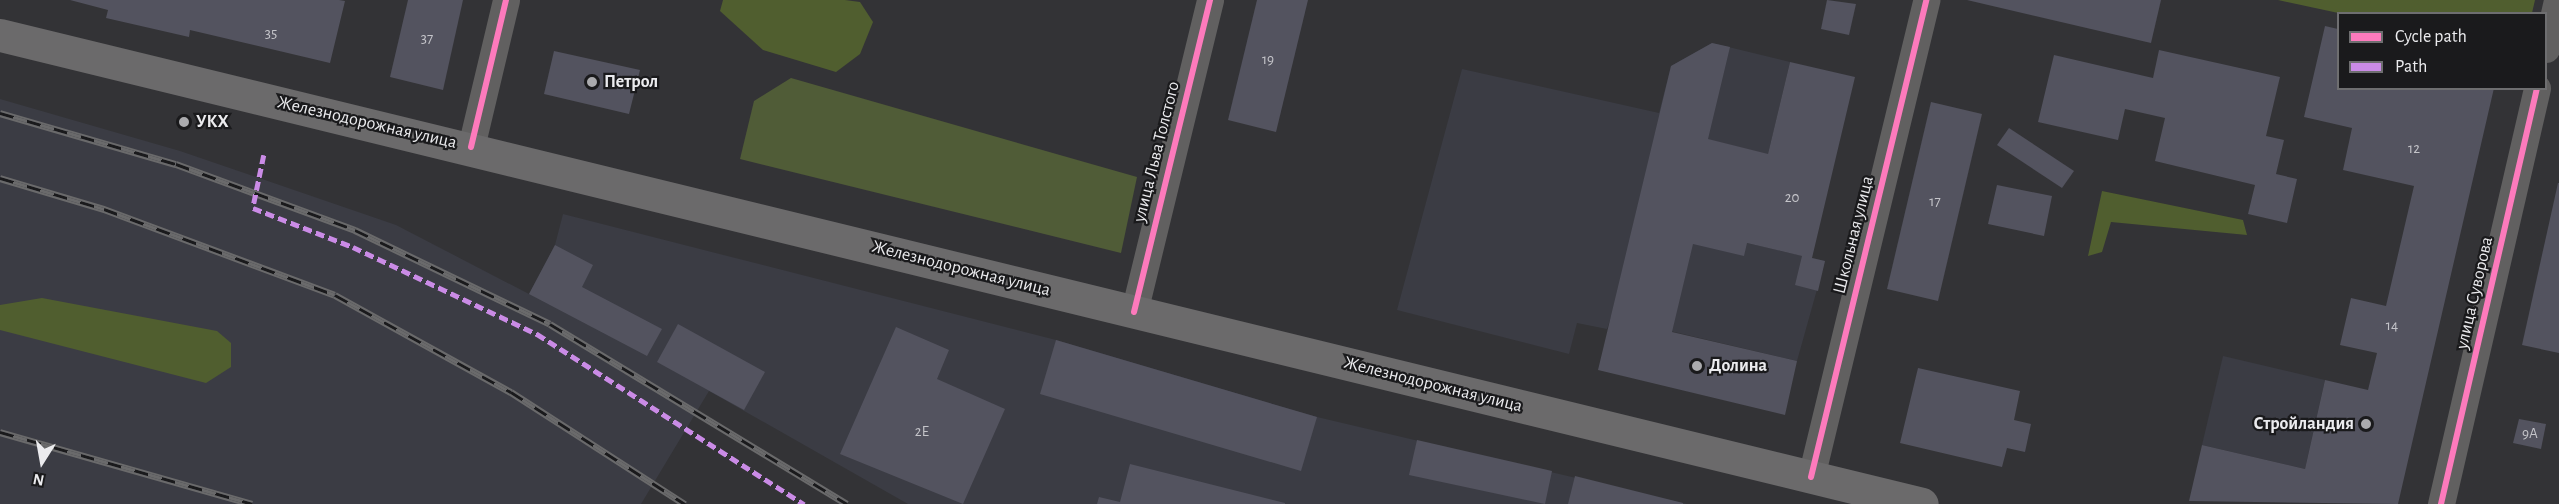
<!DOCTYPE html>
<meta charset="utf-8">
<style>
body{margin:0}
#map{position:relative;width:2559px;height:504px;overflow:hidden;background:#333336;font-family:"Alegreya Sans",sans-serif}
div>[style]{position:absolute}
.built>*{inset:0;background:#3b3c44}
.green>*{inset:0;background:#505c37}
.forest>*{inset:0;background:#505e2f}
.building>*{inset:0;background:#53535f}
.minor>*{height:27px;margin:-13.5px;padding:0 13.5px;transform-origin:13.5px;border-radius:13.5px;background:#616060}
.secondary>*{height:33px;margin:-16.5px;padding:0 16.5px;transform-origin:16.5px;border-radius:16.5px;background:#6b6a6b}
.rail>*{height:7px;margin-top:-3.5px;transform-origin:0;background:repeating-linear-gradient(90deg,#1a1a1c 0 14px,#6a6a6b 0 28px);box-sizing:border-box;border-block:2px solid #6a6a6b}
.quiet>*{height:4.5px;margin-top:-2.25px;transform-origin:0;background:repeating-linear-gradient(90deg,#ca8be6 0 9px,transparent 0 13.5px)}
.cycleway>*{height:6px;margin:-3px;padding:0 3px;transform-origin:3px;border-radius:3px;background:#fd7abc}
.dots>*{width:16px;height:16px;translate:-50% -50%;box-sizing:border-box;border:3px solid #1a1a1c;border-radius:50%}
span{translate:-50% -50%;white-space:nowrap;text-align:center;line-height:1.15;-webkit-text-stroke:4.5px #1a1a1c;paint-order:stroke}
.number-label{font-size:15px;color:#c5c5ca}
.number-label span{-webkit-text-stroke-width:0}
.poi-label{font-size:18px;color:#ebebee;font-weight:700}
.left{translate:0 -50%;text-align:left}
.right{translate:-100% -50%;text-align:right}
.street-label{font-size:18px;color:#ebebee}
.legend{position:absolute;left:2337px;top:12px;width:210px;height:78px;box-sizing:border-box;background:#1a1a1c;border:2px solid #6e6e70;margin:0;padding:8px 10px;list-style:none;font-size:18px;color:#ebebee}
.legend li{display:flex;align-items:center;gap:12px;height:30px}
.legend b{width:30px;border:2px solid #6e6e70}
.north{position:absolute;left:12px;top:432px;width:60px;height:60px;-webkit-text-stroke:4px #1a1a1c;paint-order:stroke;rotate:191deg;font-size:16px;font-weight:700;line-height:24px;text-align:center;color:#ebebee}
.north::after{content:'';display:block;margin:auto;width:21px;height:27px;background:#ebebee;clip-path:polygon(50% 0,100% 100%,50% 72%,0 100%)}
</style>
<div id="map">
<div class="built">
<i style="clip-path:polygon(1712px 43px,1790px 62px,1747px 243px,1825px 261px,1797px 361px,1611px 317px,1607px 329px,1577px 323px,1569px 354px,1397px 310px,1462px 69px,1659px 113px,1671px 66px)"></i>
<i style="clip-path:polygon(0 99px,180px 151px,396px 225px,529px 294px,555px 245px,563px 214px,1056px 340px,1317px 417px,1687px 504px,908px 504px,709px 391px,641px 504px,0 504px)"></i>
<i style="clip-path:polygon(2223px 356px,2325px 380px,2305px 469px,2202px 445px)"></i>
</div>
<div class="green">
<i style="clip-path:polygon(791px 78px,1137px 177px,1121px 253px,740px 159px,754px 101px)"></i>
</div>
<div class="forest">
<i style="clip-path:polygon(723px 0,845px 0,860px 2px,873px 22px,860px 54px,836px 72px,763px 50px,720px 11px)"></i>
<i style="clip-path:polygon(2278px 0,2535px 0,2532px 13px,2343px 14px)"></i>
<i style="clip-path:polygon(2102px 191px,2243px 220px,2247px 235px,2111px 222px,2102px 252px,2088px 256px)"></i>
<i style="clip-path:polygon(42px 298px,217px 331px,231px 343px,231px 367px,206px 383px,0 330px,0 305px)"></i>
</div>
<div class="building">
<i style="clip-path:polygon(70px 0,339px 0,345px 1px,330px 63px,190px 30px,189px 37px,106px 18px,108px 10px)"></i>
<i style="clip-path:polygon(408px 0,463px 0,443px 90px,390px 77px)"></i>
<i style="clip-path:polygon(1257px 0,1308px 0,1276px 132px,1228px 120px)"></i>
<i style="clip-path:polygon(1827px 0,1856px 4px,1849px 35px,1821px 29px)"></i>
<i style="clip-path:polygon(1967px 0,2161px 0,2151px 43px)"></i>
<i style="clip-path:polygon(2325px 26px,2338px 29px,2338px 88px,2494px 88px,2398px 504px,2189px 501px,2202px 445px,2305px 469px,2325px 380px,2368px 390px,2377px 353px,2340px 345px,2351px 298px,2386px 306px,2414px 186px,2343px 170px,2352px 128px,2304px 117px)"></i>
<i style="clip-path:polygon(1712px 43px,1730px 47px,1708px 139px,1768px 154px,1790px 62px,1855px 77px,1812px 258px,1825px 261px,1818px 291px,1795px 285px,1802px 256px,1747px 243px,1744px 256px,1693px 244px,1672px 332px,1797px 361px,1785px 415px,1598px 370px,1671px 66px)"></i>
<i style="clip-path:polygon(2159px 50px,2280px 77px,2266px 136px,2284px 140px,2276px 174px,2297px 179px,2287px 223px,2248px 214px,2255px 185px,2155px 161px,2165px 118px,2125px 109px,2118px 140px,2038px 122px,2054px 55px,2153px 78px)"></i>
<i style="clip-path:polygon(554px 51px,640px 70px,629px 114px,544px 94px)"></i>
<i style="clip-path:polygon(1931px 102px,1982px 114px,1938px 301px,1887px 289px)"></i>
<i style="clip-path:polygon(2009px 128px,2074px 171px,2062px 188px,1997px 145px)"></i>
<i style="clip-path:polygon(2558px 183px,2559px 183px,2559px 353px,2522px 345px)"></i>
<i style="clip-path:polygon(1997px 185px,2052px 196px,2044px 236px,1988px 224px)"></i>
<i style="clip-path:polygon(555px 245px,593px 265px,582px 287px,662px 329px,647px 356px,529px 294px)"></i>
<i style="clip-path:polygon(678px 324px,765px 372px,744px 410px,657px 362px)"></i>
<i style="clip-path:polygon(896px 327px,949px 350px,937px 379px,1005px 409px,963px 504px,840px 454px)"></i>
<i style="clip-path:polygon(1056px 340px,1317px 417px,1301px 471px,1040px 394px)"></i>
<i style="clip-path:polygon(1918px 368px,2020px 391px,2014px 420px,2031px 424px,2025px 452px,2007px 448px,2002px 467px,1900px 443px)"></i>
<i style="clip-path:polygon(2519px 419px,2546px 424px,2541px 449px,2513px 443px)"></i>
<i style="clip-path:polygon(1417px 440px,1552px 471px,1545px 504px,1409px 475px)"></i>
<i style="clip-path:polygon(1130px 464px,1285px 503px,1285px 504px,1097px 504px,1099px 497px,1120px 502px)"></i>
<i style="clip-path:polygon(1575px 476px,1683px 503px,1683px 504px,1568px 504px)"></i>
</div>
<div class="minor">
<i style="left:2546px;top:49px;width:50px;rotate:-77.3deg"></i>
<i style="left:471px;top:147px;width:151px;rotate:-76.6deg"></i>
<i style="left:1134px;top:312px;width:321px;rotate:-76.3deg"></i>
<i style="left:1811px;top:477px;width:491px;rotate:-76.4deg"></i>
<i style="left:2441px;top:504px;width:427px;rotate:-77deg"></i>
</div>
<div class="secondary">
<i style="left:0;top:35px;width:1978px;rotate:13.71deg"></i>
</div>
<div class="rail">
<i style="left:0;top:113px;width:183px;rotate:16.2deg"></i>
<i style="left:176px;top:164px;width:191px;rotate:20.2deg"></i>
<i style="left:355px;top:230px;width:216px;rotate:25.7deg"></i>
<i style="left:550px;top:324px;width:347px;rotate:31.2deg"></i>
<i style="left:0;top:178px;width:109px;rotate:16.6deg"></i>
<i style="left:104px;top:209px;width:246px;rotate:20.4deg"></i>
<i style="left:335px;top:295px;width:201px;rotate:28.9deg"></i>
<i style="left:511px;top:392px;width:207px;rotate:32.8deg"></i>
<i style="left:0;top:432px;width:262px;rotate:15.9deg"></i>
</div>
<div class="quiet">
<i style="left:264px;top:155px;width:54px;rotate:101.7deg"></i>
<i style="left:253px;top:208px;width:107px;rotate:21.3deg"></i>
<i style="left:353px;top:247px;width:204px;rotate:25.3deg"></i>
<i style="left:537px;top:334px;width:317px;rotate:32.5deg"></i>
</div>
<div class="cycleway">
<i style="left:471px;top:147px;width:151px;rotate:-76.6deg"></i>
<i style="left:1134px;top:312px;width:321px;rotate:-76.3deg"></i>
<i style="left:1811px;top:477px;width:491px;rotate:-76.4deg"></i>
<i style="left:2441px;top:504px;width:427px;rotate:-77deg"></i>
</div>
<div class="dots">
<i style="left:592px;top:82px;background:#ababae"></i>
<i style="left:184px;top:122px;background:#ababae"></i>
<i style="left:1697px;top:366px;background:#ababae"></i>
<i style="left:2366px;top:424px;background:#ababae"></i>
</div>
<div class="number-label">
<span style="left:271px;top:34px">35</span>
<span style="left:427px;top:39px">37</span>
<span style="left:1268px;top:60px">19</span>
<span style="left:2414px;top:149px">12</span>
<span style="left:1792px;top:198px">20</span>
<span style="left:1935px;top:202px">17</span>
<span style="left:2392px;top:326px">14</span>
<span style="left:922px;top:432px">2Е</span>
<span style="left:2530px;top:434px">9А</span>
</div>
<div class="poi-label">
<span class="left" style="left:604px;top:82px">Петрол</span>
<span class="left" style="left:196px;top:122px">УКХ</span>
<span class="left" style="left:1709px;top:366px">Долина</span>
<span class="right" style="left:2354px;top:424px">Стройландия</span>
</div>
<div class="street-label">
<span style="left:367px;top:123px;rotate:13deg">Железнодорожная улица</span>
<span style="left:1157px;top:152px;rotate:-76deg">улица Льва Толстого</span>
<span style="left:1854px;top:235px;rotate:-76deg">Школьная улица</span>
<span style="left:961px;top:269px;rotate:14deg">Железнодорожная улица</span>
<span style="left:2475px;top:293px;rotate:-77deg">улица Суворова</span>
<span style="left:1433px;top:385px;rotate:14deg">Железнодорожная улица</span>
</div>
<ul class="legend">
<li><b style="height:8px;background:#fd7abc"></b>Cycle path</li>
<li><b style="height:8px;background:#ca8be6"></b>Path</li>
</ul>
<div class="north">N</div>
</div>
